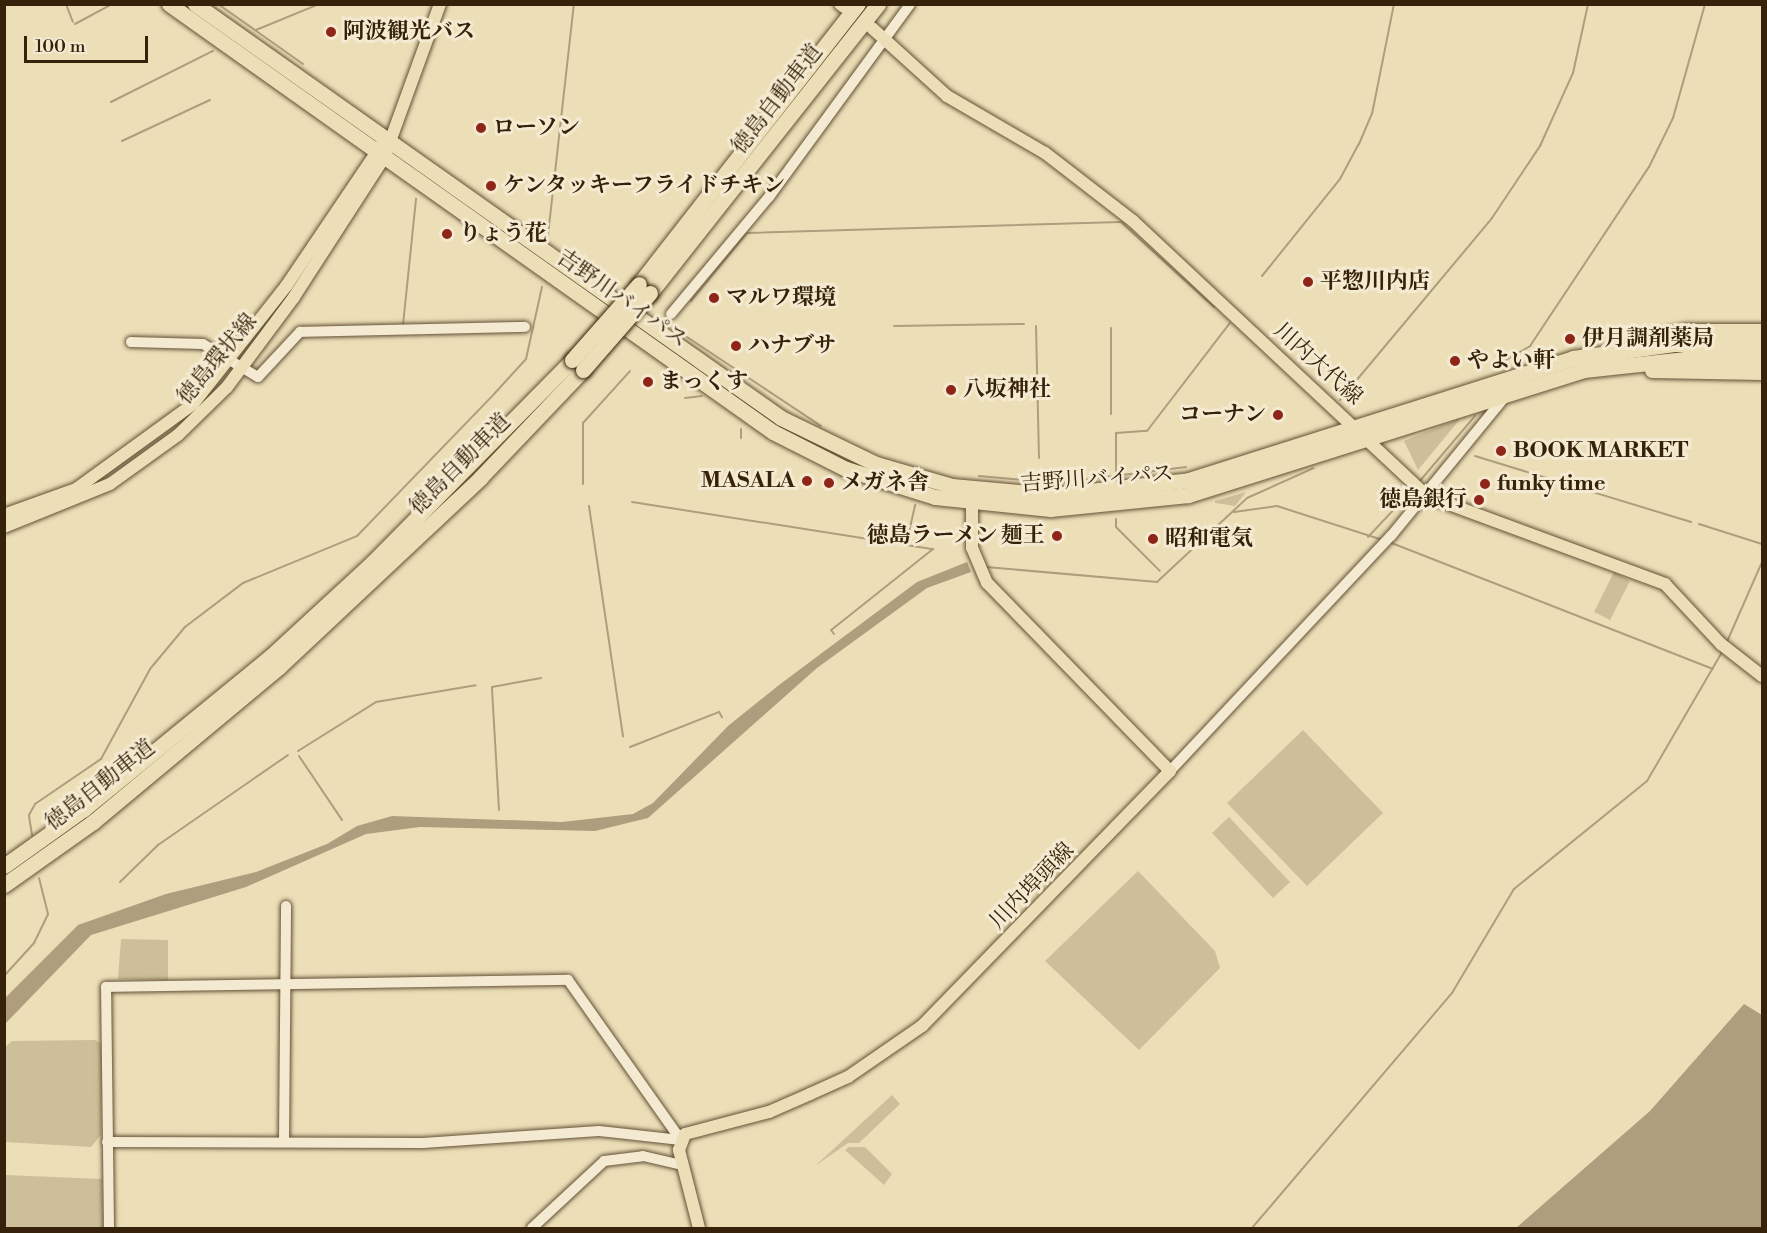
<!DOCTYPE html>
<meta charset="utf-8">
<style>
body{margin:0}
#map{position:relative;width:1767px;height:1233px;overflow:hidden;background:#ecdfb8;font-family:"Libre Bodoni","Noto Serif JP",serif}
div>[style]{position:absolute}
.green>*{inset:0;background:#cdbf9a}
.water>*{inset:0;background:#ae9e7d}
.stream>*{height:2px;margin:-1px;padding:0 1px;transform-origin:1px;border-radius:1px;background:#ae9e7d}
.roads{filter:drop-shadow(0 0 2px #645036) drop-shadow(0 0 2px #645036)}
.minor>*{height:10px;margin:-5px;padding:0 5px;transform-origin:5px;border-radius:5px;background:#f3ead1}
.major>*{height:12px;margin:-6px;padding:0 6px;transform-origin:6px;border-radius:6px;background:#ecdfb8}
.highway>*{height:15px;margin:-7.5px;padding:0 7.5px;transform-origin:7.5px;border-radius:7.5px;background:#ecdfb8}
.bridges{filter:drop-shadow(0 0 2px #36210a) drop-shadow(0 0 2px #36210a)}
.highway-bridge>*{height:15px;margin:-7.5px;padding:0 7.5px;transform-origin:7.5px;border-radius:7.5px;background:#ecdfb8}
.dots>*{width:16px;height:16px;translate:-50% -50%;box-sizing:border-box;border:3px solid #f3ead1;border-radius:50%}
span{translate:-50% -50%;white-space:nowrap;text-align:center;line-height:1.15;-webkit-text-stroke:6px #f3ead1;paint-order:stroke}
.poi-label{font-size:22px;color:#36210a;font-weight:700}
.left{translate:0 -50%;text-align:left}
.right{translate:-100% -50%;text-align:right}
.street-label{font-size:22px;color:#36210a}
.frame{position:absolute;inset:0;border:6px solid #36210a;pointer-events:none}
.scale{position:absolute;left:24px;top:36px;width:124px;height:27px;box-sizing:border-box;border:3px solid #36210a;border-top:0;padding-left:8px;font-size:18px;line-height:21px;white-space:nowrap;color:#36210a;-webkit-text-stroke:4px #f3ead1;paint-order:stroke}
</style>
<div id="map">
<div class="green">
<i style="clip-path:polygon(1461px 418px,1418px 470px,1404px 441px)"></i>
<i style="clip-path:polygon(1246px 492px,1235px 506px,1215px 503px,1215px 501px)"></i>
<i style="clip-path:polygon(1614px 572px,1630px 581px,1610px 620px,1594px 612px)"></i>
<i style="clip-path:polygon(1303px 730px,1383px 813px,1307px 886px,1227px 803px)"></i>
<i style="clip-path:polygon(1229px 817px,1290px 882px,1273px 898px,1212px 833px)"></i>
<i style="clip-path:polygon(1138px 871px,1215px 951px,1220px 968px,1139px 1050px,1045px 961px)"></i>
<i style="clip-path:polygon(121px 939px,168px 940px,168px 980px,118px 979px)"></i>
<i style="clip-path:polygon(95px 1040px,102px 1044px,101px 1135px,91px 1147px,5px 1142px,4px 1048px,12px 1041px)"></i>
<i style="clip-path:polygon(892px 1095px,900px 1104px,859px 1143px,848px 1143px,815px 1166px)"></i>
<i style="clip-path:polygon(849px 1147px,865px 1147px,892px 1174px,884px 1185px,845px 1150px)"></i>
<i style="clip-path:polygon(5px 1175px,102px 1179px,103px 1228px,5px 1228px)"></i>
</div>
<div class="water">
<i style="clip-path:polygon(967px 562px,971px 572px,927px 588px,817px 668px,648px 818px,595px 831px,420px 827px,366px 834px,246px 887px,91px 935px,5px 1024px,5px 998px,78px 925px,166px 894px,256px 872px,327px 844px,357px 826px,392px 816px,562px 822px,633px 814px,653px 803px,728px 726px,779px 685px,917px 582px)"></i>
<i style="clip-path:polygon(1744px 1004px,1762px 1015px,1762px 1228px,1516px 1228px,1650px 1111px)"></i>
</div>
<div class="stream">
<i style="left:66px;top:4px;width:19px;rotate:69deg"></i>
<i style="left:218px;top:4px;width:104px;rotate:35.2deg"></i>
<i style="left:75px;top:24px;width:42px;rotate:-28.4deg"></i>
<i style="left:256px;top:30px;width:68px;rotate:-22.4deg"></i>
<i style="left:111px;top:102px;width:114px;rotate:-26.6deg"></i>
<i style="left:122px;top:141px;width:97px;rotate:-25deg"></i>
<i style="left:548px;top:235px;width:232px;rotate:-83.6deg"></i>
<i style="left:1262px;top:276px;width:124px;rotate:-51.2deg"></i>
<i style="left:1340px;top:179px;width:40px;rotate:-62deg"></i>
<i style="left:1359px;top:144px;width:33px;rotate:-67deg"></i>
<i style="left:1372px;top:114px;width:112px;rotate:-78.7deg"></i>
<i style="left:691px;top:301px;width:88px;rotate:-50.5deg"></i>
<i style="left:747px;top:233px;width:374px;rotate:-1.7deg"></i>
<i style="left:1121px;top:222px;width:126px;rotate:42.4deg"></i>
<i style="left:403px;top:325px;width:127px;rotate:-84.1deg"></i>
<i style="left:894px;top:326px;width:130px;rotate:-0.9deg"></i>
<i style="left:1036px;top:326px;width:132px;rotate:88.7deg"></i>
<i style="left:1111px;top:328px;width:86px;rotate:90deg"></i>
<i style="left:675px;top:329px;width:175px;rotate:33.6deg"></i>
<i style="left:1506px;top:360px;width:28px;rotate:-30deg"></i>
<i style="left:1530px;top:346px;width:215px;rotate:-56.4deg"></i>
<i style="left:1649px;top:167px;width:55px;rotate:-63.9deg"></i>
<i style="left:1673px;top:118px;width:118px;rotate:-74.3deg"></i>
<i style="left:685px;top:398px;width:17px;rotate:-7deg"></i>
<i style="left:1340px;top:400px;width:237px;rotate:-50.1deg"></i>
<i style="left:1492px;top:218px;width:87px;rotate:-56.3deg"></i>
<i style="left:1540px;top:146px;width:80px;rotate:-65.7deg"></i>
<i style="left:1573px;top:73px;width:71px;rotate:-77.7deg"></i>
<i style="left:741px;top:438px;width:9px;rotate:-90deg"></i>
<i style="left:1475px;top:456px;width:226px;rotate:17deg"></i>
<i style="left:979px;top:476px;width:79px;rotate:5.1deg"></i>
<i style="left:1058px;top:483px;width:129px;rotate:-7.1deg"></i>
<i style="left:1116px;top:477px;width:44px;rotate:-90deg"></i>
<i style="left:1116px;top:433px;width:31px;rotate:-4deg"></i>
<i style="left:1147px;top:431px;width:136px;rotate:-52.5deg"></i>
<i style="left:1419px;top:482px;width:87px;rotate:-49.7deg"></i>
<i style="left:583px;top:484px;width:61px;rotate:-90deg"></i>
<i style="left:583px;top:423px;width:70px;rotate:-47.9deg"></i>
<i style="left:632px;top:502px;width:305px;rotate:8.9deg"></i>
<i style="left:933px;top:549px;width:130px;rotate:141.5deg"></i>
<i style="left:831px;top:630px;width:5px;rotate:53deg"></i>
<i style="left:589px;top:506px;width:233px;rotate:81.6deg"></i>
<i style="left:1234px;top:512px;width:43px;rotate:-7.9deg"></i>
<i style="left:1277px;top:506px;width:111px;rotate:17.8deg"></i>
<i style="left:1116px;top:519px;width:8px;rotate:90deg"></i>
<i style="left:1116px;top:527px;width:62px;rotate:45deg"></i>
<i style="left:1699px;top:524px;width:66px;rotate:17.6deg"></i>
<i style="left:908px;top:536px;width:32px;rotate:-77deg"></i>
<i style="left:1368px;top:537px;width:66px;rotate:-46.8deg"></i>
<i style="left:1389px;top:542px;width:348px;rotate:21.4deg"></i>
<i style="left:986px;top:567px;width:172px;rotate:5deg"></i>
<i style="left:1157px;top:582px;width:123px;rotate:-43deg"></i>
<i style="left:1247px;top:498px;width:73px;rotate:-24.1deg"></i>
<i style="left:1726px;top:644px;width:90px;rotate:-66.3deg"></i>
<i style="left:630px;top:747px;width:96px;rotate:-21.5deg"></i>
<i style="left:719px;top:712px;width:6px;rotate:59deg"></i>
<i style="left:298px;top:751px;width:92px;rotate:-32.1deg"></i>
<i style="left:376px;top:702px;width:101px;rotate:-9.6deg"></i>
<i style="left:299px;top:756px;width:77px;rotate:56.1deg"></i>
<i style="left:499px;top:810px;width:123px;rotate:-93.3deg"></i>
<i style="left:492px;top:687px;width:50px;rotate:-10.4deg"></i>
<i style="left:32px;top:835px;width:20px;rotate:-99deg"></i>
<i style="left:29px;top:815px;width:13px;rotate:-61deg"></i>
<i style="left:35px;top:804px;width:80px;rotate:-34.3deg"></i>
<i style="left:101px;top:759px;width:102px;rotate:-61.4deg"></i>
<i style="left:150px;top:669px;width:55px;rotate:-50.2deg"></i>
<i style="left:185px;top:627px;width:73px;rotate:-37.2deg"></i>
<i style="left:243px;top:583px;width:123px;rotate:-22.4deg"></i>
<i style="left:357px;top:536px;width:199px;rotate:-46deg"></i>
<i style="left:495px;top:393px;width:46px;rotate:-47.6deg"></i>
<i style="left:526px;top:359px;width:74px;rotate:-77.5deg"></i>
<i style="left:120px;top:882px;width:53px;rotate:-44.2deg"></i>
<i style="left:158px;top:845px;width:158px;rotate:-34.7deg"></i>
<i style="left:4px;top:976px;width:45px;rotate:-47.7deg"></i>
<i style="left:34px;top:943px;width:32px;rotate:-64deg"></i>
<i style="left:48px;top:914px;width:37px;rotate:-104deg"></i>
<i style="left:1252px;top:1228px;width:309px;rotate:-49.6deg"></i>
<i style="left:1452px;top:993px;width:121px;rotate:-59.2deg"></i>
<i style="left:1514px;top:889px;width:171px;rotate:-39.1deg"></i>
<i style="left:1647px;top:781px;width:149px;rotate:-59.8deg"></i>
</div>
<div class="roads">
<div class="minor">
<i style="left:671px;top:314px;width:153px;rotate:-50.1deg"></i>
<i style="left:769px;top:197px;width:239px;rotate:-53.8deg"></i>
<i style="left:131px;top:342px;width:72px;rotate:1.6deg"></i>
<i style="left:203px;top:344px;width:64px;rotate:31deg"></i>
<i style="left:258px;top:377px;width:62px;rotate:-47deg"></i>
<i style="left:300px;top:332px;width:225px;rotate:-1.3deg"></i>
<i style="left:1170px;top:771px;width:323px;rotate:-46.8deg"></i>
<i style="left:1391px;top:536px;width:185px;rotate:-50.7deg"></i>
<i style="left:284px;top:1141px;width:235px;rotate:-89.5deg"></i>
<i style="left:107px;top:1142px;width:316px;rotate:0.2deg"></i>
<i style="left:423px;top:1143px;width:176px;rotate:-3.9deg"></i>
<i style="left:599px;top:1131px;width:82px;rotate:6.3deg"></i>
<i style="left:109px;top:1228px;width:241px;rotate:-90.7deg"></i>
<i style="left:106px;top:987px;width:462px;rotate:-0.9deg"></i>
<i style="left:568px;top:980px;width:196px;rotate:54.8deg"></i>
<i style="left:532px;top:1228px;width:98px;rotate:-42.9deg"></i>
<i style="left:604px;top:1161px;width:39px;rotate:-7deg"></i>
<i style="left:643px;top:1156px;width:40px;rotate:13deg"></i>
</div>
<div class="major">
<i style="left:840px;top:4px;width:5px;rotate:37deg"></i>
<i style="left:872px;top:28px;width:101px;rotate:42.2deg"></i>
<i style="left:947px;top:96px;width:113px;rotate:30.2deg"></i>
<i style="left:1045px;top:153px;width:111px;rotate:37.7deg"></i>
<i style="left:1133px;top:221px;width:403px;rotate:43.1deg"></i>
<i style="left:1427px;top:496px;width:254px;rotate:20.3deg"></i>
<i style="left:1665px;top:584px;width:82px;rotate:47deg"></i>
<i style="left:1721px;top:644px;width:52px;rotate:38deg"></i>
<i style="left:4px;top:515px;width:77px;rotate:-19.9deg"></i>
<i style="left:76px;top:489px;width:145px;rotate:-36deg"></i>
<i style="left:193px;top:404px;width:152px;rotate:-51.7deg"></i>
<i style="left:287px;top:285px;width:170px;rotate:-56deg"></i>
<i style="left:4px;top:527px;width:114px;rotate:-22.1deg"></i>
<i style="left:110px;top:484px;width:84px;rotate:-35.8deg"></i>
<i style="left:178px;top:435px;width:69px;rotate:-44.4deg"></i>
<i style="left:227px;top:387px;width:112px;rotate:-53.3deg"></i>
<i style="left:294px;top:297px;width:166px;rotate:-57.1deg"></i>
<i style="left:384px;top:158px;width:164px;rotate:-70deg"></i>
<i style="left:699px;top:1228px;width:81px;rotate:-104.4deg"></i>
<i style="left:679px;top:1150px;width:17px;rotate:-69deg"></i>
<i style="left:685px;top:1134px;width:87px;rotate:-14.7deg"></i>
<i style="left:769px;top:1112px;width:45px;rotate:-23.7deg"></i>
<i style="left:810px;top:1094px;width:42px;rotate:-24.1deg"></i>
<i style="left:848px;top:1077px;width:90px;rotate:-34.6deg"></i>
<i style="left:922px;top:1026px;width:356px;rotate:-45.8deg"></i>
<i style="left:1170px;top:771px;width:262px;rotate:-134.2deg"></i>
<i style="left:987px;top:583px;width:38px;rotate:-113deg"></i>
<i style="left:972px;top:548px;width:55px;rotate:-90deg"></i>
</div>
<div class="highway">
<i style="left:169px;top:4px;width:740px;rotate:35.32deg"></i>
<i style="left:773px;top:432px;width:82px;rotate:26.9deg"></i>
<i style="left:846px;top:469px;width:93px;rotate:17.5deg"></i>
<i style="left:935px;top:497px;width:116px;rotate:6deg"></i>
<i style="left:1050px;top:509px;width:139px;rotate:-5.8deg"></i>
<i style="left:1188px;top:495px;width:415px;rotate:-17.5deg"></i>
<i style="left:1584px;top:370px;width:102px;rotate:-6.2deg"></i>
<i style="left:1685px;top:359px;width:77px"></i>
<i style="left:195px;top:4px;width:717px;rotate:35.24deg"></i>
<i style="left:781px;top:418px;width:106px;rotate:25.8deg"></i>
<i style="left:876px;top:464px;width:79px;rotate:16.1deg"></i>
<i style="left:952px;top:486px;width:100px;rotate:5.1deg"></i>
<i style="left:1052px;top:495px;width:138px;rotate:-6.2deg"></i>
<i style="left:1189px;top:480px;width:403px;rotate:-17.6deg"></i>
<i style="left:1573px;top:358px;width:102px;rotate:-7.9deg"></i>
<i style="left:1674px;top:344px;width:88px;rotate:0.7deg"></i>
<i style="left:639px;top:284px;width:355px;rotate:-52deg"></i>
<i style="left:650px;top:293px;width:368px;rotate:-51.7deg"></i>
<i style="left:1655px;top:337px;width:33px;rotate:-11deg"></i>
<i style="left:1687px;top:331px;width:75px"></i>
<i style="left:1652px;top:370px;width:110px;rotate:1deg"></i>
<i style="left:4px;top:866px;width:98px;rotate:-35.5deg"></i>
<i style="left:84px;top:809px;width:240px;rotate:-39.3deg"></i>
<i style="left:270px;top:657px;width:140px;rotate:-42.7deg"></i>
<i style="left:373px;top:562px;width:284px;rotate:-45.4deg"></i>
<i style="left:4px;top:885px;width:109px;rotate:-35.3deg"></i>
<i style="left:93px;top:822px;width:242px;rotate:-39.8deg"></i>
<i style="left:279px;top:667px;width:276px;rotate:-43.2deg"></i>
<i style="left:480px;top:478px;width:149px;rotate:-46.4deg"></i>
</div>
</div>
<div class="bridges">
<div class="highway-bridge">
<i style="left:572px;top:360px;width:101px;rotate:-48.6deg"></i>
<i style="left:583px;top:370px;width:102px;rotate:-49deg"></i>
</div>
</div>
<div class="dots">
<i style="left:331px;top:32px;background:#8f2418"></i>
<i style="left:481px;top:128px;background:#8f2418"></i>
<i style="left:491px;top:186px;background:#8f2418"></i>
<i style="left:447px;top:234px;background:#8f2418"></i>
<i style="left:1308px;top:282px;background:#8f2418"></i>
<i style="left:714px;top:298px;background:#8f2418"></i>
<i style="left:1570px;top:339px;background:#8f2418"></i>
<i style="left:736px;top:346px;background:#8f2418"></i>
<i style="left:1455px;top:361px;background:#8f2418"></i>
<i style="left:648px;top:382px;background:#8f2418"></i>
<i style="left:951px;top:390px;background:#8f2418"></i>
<i style="left:1278px;top:415px;background:#8f2418"></i>
<i style="left:1501px;top:451px;background:#8f2418"></i>
<i style="left:807px;top:481px;background:#8f2418"></i>
<i style="left:829px;top:483px;background:#8f2418"></i>
<i style="left:1485px;top:484px;background:#8f2418"></i>
<i style="left:1479px;top:500px;background:#8f2418"></i>
<i style="left:1057px;top:536px;background:#8f2418"></i>
<i style="left:1153px;top:539px;background:#8f2418"></i>
</div>
<div class="poi-label">
<span class="left" style="left:343px;top:32px">阿波観光バス</span>
<span class="left" style="left:493px;top:128px">ローソン</span>
<span class="left" style="left:503px;top:186px">ケンタッキーフライドチキン</span>
<span class="left" style="left:459px;top:234px">りょう花</span>
<span class="left" style="left:1320px;top:282px">平惣川内店</span>
<span class="left" style="left:726px;top:298px">マルワ環境</span>
<span class="left" style="left:1582px;top:339px">伊月調剤薬局</span>
<span class="left" style="left:748px;top:346px">ハナブサ</span>
<span class="left" style="left:1467px;top:361px">やよい軒</span>
<span class="left" style="left:660px;top:382px">まっくす</span>
<span class="left" style="left:963px;top:390px">八坂神社</span>
<span class="right" style="left:1266px;top:415px">コーナン</span>
<span class="left" style="left:1513px;top:451px">BOOK MARKET</span>
<span class="right" style="left:795px;top:481px">MASALA</span>
<span class="left" style="left:841px;top:483px">メガネ舎</span>
<span class="left" style="left:1497px;top:484px">funky time</span>
<span class="right" style="left:1467px;top:500px">徳島銀行</span>
<span class="right" style="left:1045px;top:536px">徳島ラーメン 麺王</span>
<span class="left" style="left:1165px;top:539px">昭和電気</span>
</div>
<div class="street-label">
<span style="left:777px;top:99px;rotate:-52deg">徳島自動車道</span>
<span style="left:622px;top:299px;rotate:35deg">吉野川バイパス</span>
<span style="left:217px;top:359px;rotate:-50deg">徳島環状線</span>
<span style="left:1318px;top:364px;rotate:42deg">川内大代線</span>
<span style="left:460px;top:464px;rotate:-45deg">徳島自動車道</span>
<span style="left:1097px;top:479px;rotate:-4deg">吉野川バイパス</span>
<span style="left:100px;top:785px;rotate:-38deg">徳島自動車道</span>
<span style="left:1032px;top:886px;rotate:-46deg">川内埠頭線</span>
</div>
<div class="frame"></div>
<div class="scale">100 m</div>
</div>
